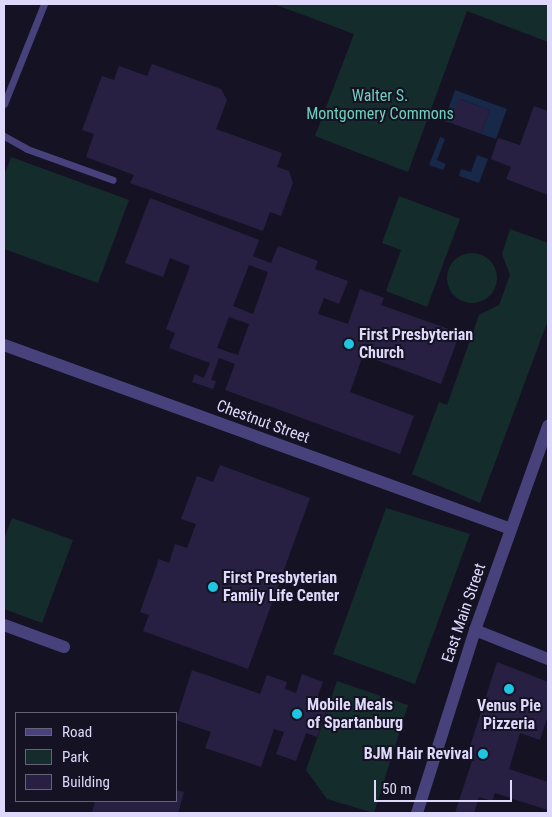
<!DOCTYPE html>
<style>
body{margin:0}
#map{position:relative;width:552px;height:817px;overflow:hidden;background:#151223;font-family:"Roboto Condensed",sans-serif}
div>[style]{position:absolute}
.green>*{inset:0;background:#152c2c}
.round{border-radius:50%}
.water>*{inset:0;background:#172848}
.building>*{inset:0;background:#282042}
.service>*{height:7px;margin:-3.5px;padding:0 3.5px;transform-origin:3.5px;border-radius:3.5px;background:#47427c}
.minor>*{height:12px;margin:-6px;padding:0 6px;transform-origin:6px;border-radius:6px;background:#47427c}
.tertiary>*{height:12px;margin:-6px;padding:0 6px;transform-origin:6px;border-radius:6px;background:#47427c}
.dots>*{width:14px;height:14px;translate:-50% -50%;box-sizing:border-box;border:2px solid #151223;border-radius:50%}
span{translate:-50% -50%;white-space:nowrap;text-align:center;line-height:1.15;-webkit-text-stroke:4px #151223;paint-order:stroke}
.park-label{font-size:16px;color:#6dd1bc}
.poi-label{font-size:16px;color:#ded9fa;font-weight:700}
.left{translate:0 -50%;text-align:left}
.right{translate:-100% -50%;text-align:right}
.street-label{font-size:16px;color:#ded9fa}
.frame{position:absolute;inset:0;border:5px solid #ded9fa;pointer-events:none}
.legend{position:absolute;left:15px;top:712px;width:162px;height:90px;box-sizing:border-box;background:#151223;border:1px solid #656279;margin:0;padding:6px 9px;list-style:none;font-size:15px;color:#ded9fa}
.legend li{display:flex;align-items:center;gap:10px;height:25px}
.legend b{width:25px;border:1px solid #656279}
.scale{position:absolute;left:374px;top:780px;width:138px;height:22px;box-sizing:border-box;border:2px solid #ded9fa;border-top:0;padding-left:6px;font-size:15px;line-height:18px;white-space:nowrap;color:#ded9fa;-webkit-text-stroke:4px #151223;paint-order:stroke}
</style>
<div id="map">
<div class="green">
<i style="clip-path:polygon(274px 4px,548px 4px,548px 42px,467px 11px,408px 172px,315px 136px,354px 34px)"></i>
<i style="clip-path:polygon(11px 157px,129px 200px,98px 283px,4px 249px,4px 176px)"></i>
<i style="clip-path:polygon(399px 196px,460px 219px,427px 307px,386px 291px,401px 250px,382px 243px)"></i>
<i style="clip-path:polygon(510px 229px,548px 243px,548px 320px,480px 503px,412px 474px,439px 402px,447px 405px,479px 315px,499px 305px,510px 275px,502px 254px)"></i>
<i class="round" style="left:447px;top:253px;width:50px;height:50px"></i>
<i style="clip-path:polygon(386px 508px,470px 534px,415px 684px,333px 654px)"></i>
<i style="clip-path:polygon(12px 518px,73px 540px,42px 623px,4px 609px,4px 539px)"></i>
<i style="clip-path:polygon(337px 681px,408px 705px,374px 813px,327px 799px,306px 770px)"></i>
</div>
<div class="water">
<i style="clip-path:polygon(455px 90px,507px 109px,496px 139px,481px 134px,490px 110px,460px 99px,451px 123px,444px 121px)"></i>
<i style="clip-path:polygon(440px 137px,445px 139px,437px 160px,446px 164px,443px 170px,429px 165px)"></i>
<i style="clip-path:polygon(477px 155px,488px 159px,479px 183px,459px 176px,461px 169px,471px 172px)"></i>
</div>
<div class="building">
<i style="clip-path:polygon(152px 64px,221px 89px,227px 100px,216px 129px,282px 153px,277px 167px,289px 171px,293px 183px,281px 216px,270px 212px,263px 231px,130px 183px,134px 175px,86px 157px,94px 134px,82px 130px,102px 76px,114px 80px,119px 66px,147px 76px)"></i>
<i style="clip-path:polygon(459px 99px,490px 110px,481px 134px,451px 123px)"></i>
<i style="clip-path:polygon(534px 106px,548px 111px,548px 195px,506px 179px,511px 167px,491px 159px,498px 138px,520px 145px)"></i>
<i style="clip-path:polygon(evenodd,150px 198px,259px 240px,253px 256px,271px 263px,278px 246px,318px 261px,315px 269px,348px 281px,339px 304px,324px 298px,318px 314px,348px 324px,360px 289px,384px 298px,381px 305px,460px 333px,441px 384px,363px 355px,350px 392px,414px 416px,400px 454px,225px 390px,235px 364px,219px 358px,211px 380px,216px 381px,213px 389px,192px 382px,195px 374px,204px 378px,210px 363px,169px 348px,175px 333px,166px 329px,190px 266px,170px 258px,163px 277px,125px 263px,150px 198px,249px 265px,268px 272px,253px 314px,233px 306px,249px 265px,150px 198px,229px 317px,249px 324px,238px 355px,217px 348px,229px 317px)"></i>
<i style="clip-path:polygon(220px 465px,310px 498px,248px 669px,143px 631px,149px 615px,140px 612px,159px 559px,169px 563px,175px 544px,187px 548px,196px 524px,181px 519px,197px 476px,213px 482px)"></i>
<i style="clip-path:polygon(497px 662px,548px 682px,548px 715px,540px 740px,520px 733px,509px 769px,548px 782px,548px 810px,495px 793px,492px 801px,479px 797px,474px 813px,455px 813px,473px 758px,467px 756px)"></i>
<i style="clip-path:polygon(192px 670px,260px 694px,267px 675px,287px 682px,285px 689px,296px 693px,302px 674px,323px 682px,314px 706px,326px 711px,317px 737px,306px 733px,296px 761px,276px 754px,284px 732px,274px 729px,261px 767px,205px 748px,211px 732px,176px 720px)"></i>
<i style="clip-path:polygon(176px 790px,184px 792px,178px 813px,92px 813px,95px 801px,176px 801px)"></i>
</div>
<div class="service">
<i style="left:4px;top:104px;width:108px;rotate:-68.2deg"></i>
<i style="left:4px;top:136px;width:26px;rotate:29deg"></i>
<i style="left:27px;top:149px;width:91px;rotate:19.8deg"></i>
</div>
<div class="minor">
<i style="left:4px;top:345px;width:539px;rotate:19.95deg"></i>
<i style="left:4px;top:625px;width:64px;rotate:20.1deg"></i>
<i style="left:475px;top:630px;width:79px;rotate:21.7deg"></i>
</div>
<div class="tertiary">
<i style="left:417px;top:813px;width:192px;rotate:-72.4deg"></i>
<i style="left:475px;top:630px;width:217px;rotate:-70.3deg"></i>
</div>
<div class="dots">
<i style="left:349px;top:344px;background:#1dc7e2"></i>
<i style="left:213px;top:587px;background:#1dc7e2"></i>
<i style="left:509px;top:689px;background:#1dc7e2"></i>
<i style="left:297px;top:714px;background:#1dc7e2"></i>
<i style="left:483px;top:754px;background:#1dc7e2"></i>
</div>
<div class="park-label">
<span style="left:380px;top:105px">Walter S.<br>Montgomery Commons</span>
</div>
<div class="poi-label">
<span class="left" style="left:359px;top:344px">First Presbyterian<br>Church</span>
<span class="left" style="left:223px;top:587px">First Presbyterian<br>Family Life Center</span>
<span class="left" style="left:307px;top:714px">Mobile Meals<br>of Spartanburg</span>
<span style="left:509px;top:715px">Venus Pie<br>Pizzeria</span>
<span class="right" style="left:473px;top:754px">BJM Hair Revival</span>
</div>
<div class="street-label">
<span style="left:263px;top:422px;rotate:20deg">Chestnut Street</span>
<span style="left:464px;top:613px;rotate:-71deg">East Main Street</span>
</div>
<div class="frame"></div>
<ul class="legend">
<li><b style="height:6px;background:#47427c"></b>Road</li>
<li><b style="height:14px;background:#152c2c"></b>Park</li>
<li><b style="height:14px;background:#282042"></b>Building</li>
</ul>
<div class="scale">50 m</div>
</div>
